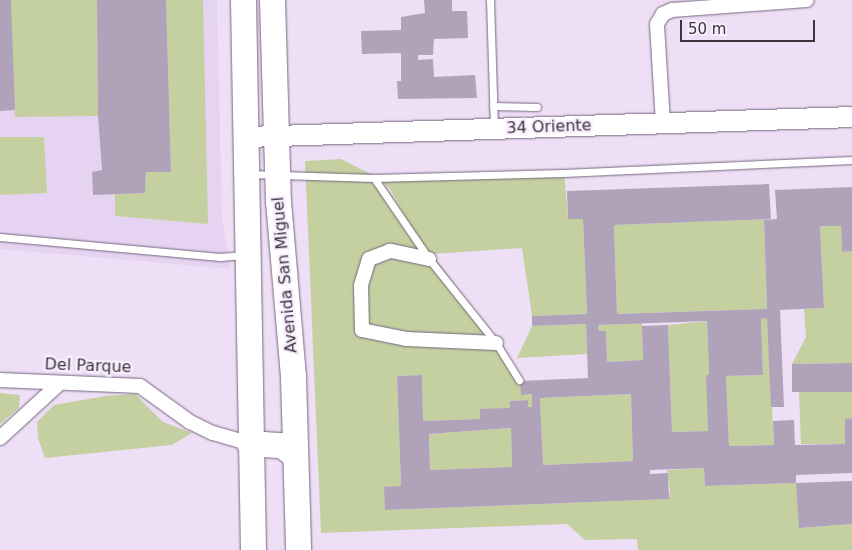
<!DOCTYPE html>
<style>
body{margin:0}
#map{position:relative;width:852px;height:550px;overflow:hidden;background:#eedff7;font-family:"DejaVu Sans",sans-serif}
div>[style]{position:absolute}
.built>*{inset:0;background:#e6d3f2}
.green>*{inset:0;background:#c5d0a1}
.building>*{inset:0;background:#b0a2b9}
.roads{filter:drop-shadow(0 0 1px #75677d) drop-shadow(0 0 1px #75677d)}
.lane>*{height:7px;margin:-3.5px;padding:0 3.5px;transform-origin:3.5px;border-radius:3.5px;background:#fff}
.street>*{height:14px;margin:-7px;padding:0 7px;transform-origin:7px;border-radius:7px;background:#fff}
.secondary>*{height:20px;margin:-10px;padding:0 10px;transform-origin:10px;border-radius:10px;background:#fff}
.highway>*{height:25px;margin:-12.5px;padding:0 12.5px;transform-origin:12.5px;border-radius:12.5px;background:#fff}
span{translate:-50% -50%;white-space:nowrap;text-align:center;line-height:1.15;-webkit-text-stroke:4.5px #f8eefd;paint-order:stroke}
.street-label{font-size:16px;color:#3a343d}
.scale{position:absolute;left:680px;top:20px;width:135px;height:22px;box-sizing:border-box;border:2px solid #3a343d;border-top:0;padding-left:6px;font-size:15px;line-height:18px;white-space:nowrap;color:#3a343d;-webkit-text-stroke:4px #f8eefd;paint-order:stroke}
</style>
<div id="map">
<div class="built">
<i style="clip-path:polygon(0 0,217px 0,222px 217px,230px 269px,0 249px)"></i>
</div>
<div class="green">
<i style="clip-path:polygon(11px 0,97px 0,98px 116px,15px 117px)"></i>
<i style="clip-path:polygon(166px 0,203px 0,208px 224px,115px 216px,115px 194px,145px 193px,146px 172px,171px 172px)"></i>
<i style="clip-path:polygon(0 137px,44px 137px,47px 193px,0 195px)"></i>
<i style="clip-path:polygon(341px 159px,375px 176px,386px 187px,403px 212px,390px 189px,380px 179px,564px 170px,568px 219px,583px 219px,587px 314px,532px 316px,522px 248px,432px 254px,498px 342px,494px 345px,522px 381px,521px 395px,532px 394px,532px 407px,528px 407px,528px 400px,510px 401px,510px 408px,480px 419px,423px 421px,422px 375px,397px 376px,401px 486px,385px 510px,669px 499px,670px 489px,667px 470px,704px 468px,705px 486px,796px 483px,800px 528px,852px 524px,852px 550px,638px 550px,637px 539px,585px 540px,567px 524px,321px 533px,305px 161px)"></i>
<i style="clip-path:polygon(771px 219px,764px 220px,767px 309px,617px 314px,614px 225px)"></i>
<i style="clip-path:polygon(820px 226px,841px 226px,842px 251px,852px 251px,852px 363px,792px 364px,806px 337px,804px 309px,824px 308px)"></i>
<i style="clip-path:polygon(767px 318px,774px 445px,729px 446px,726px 376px,763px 375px,761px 319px)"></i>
<i style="clip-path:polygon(707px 321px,709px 374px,708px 431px,672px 432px,668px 325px)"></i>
<i style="clip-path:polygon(642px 323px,643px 360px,607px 362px,606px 331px,599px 331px,598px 325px)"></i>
<i style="clip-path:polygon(586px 324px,587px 354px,517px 358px,532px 326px)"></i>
<i style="clip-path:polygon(799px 392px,852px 392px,852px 418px,845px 419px,845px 444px,801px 444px)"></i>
<i style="clip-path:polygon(0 393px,20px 395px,19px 408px,0 424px)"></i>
<i style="clip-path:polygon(135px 394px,163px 422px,192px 433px,172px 445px,45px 458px,38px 438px,37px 422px,54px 405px,106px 396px)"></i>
<i style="clip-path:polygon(631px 394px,633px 461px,543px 465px,540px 398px)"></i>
<i style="clip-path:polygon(511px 428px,512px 467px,430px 470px,429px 434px)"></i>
</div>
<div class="building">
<i style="clip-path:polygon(0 0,11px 0,15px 110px,0 111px)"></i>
<i style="clip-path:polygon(97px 0,166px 0,171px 172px,146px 172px,145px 193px,93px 195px,92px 172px,102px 170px,98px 116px)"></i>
<i style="clip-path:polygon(424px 0,452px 0,452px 11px,467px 11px,468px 38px,434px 39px,433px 55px,418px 55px,418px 60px,433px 59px,434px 77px,475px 75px,477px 98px,398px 99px,397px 81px,401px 81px,401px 53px,362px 54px,361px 31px,401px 30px,401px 17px,425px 13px)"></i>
<i style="clip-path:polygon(evenodd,769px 184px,771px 219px,614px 225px,617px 314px,767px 309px,764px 220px,777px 219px,775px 190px,852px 187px,852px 251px,842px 252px,841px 226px,820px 226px,824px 308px,780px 310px,784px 407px,771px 407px,767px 318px,761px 319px,763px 375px,726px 376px,729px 446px,774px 445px,773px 421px,794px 420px,795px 445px,845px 444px,845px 419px,852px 418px,852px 473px,796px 475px,796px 483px,705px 486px,704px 468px,650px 470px,650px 474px,668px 473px,669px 499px,385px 510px,384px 487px,401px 486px,397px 376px,422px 375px,423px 421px,480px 419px,480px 409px,510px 408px,510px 401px,528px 400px,528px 407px,532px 407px,532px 394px,521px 395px,520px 381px,588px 378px,586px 324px,532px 326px,532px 316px,587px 314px,583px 219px,568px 219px,567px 191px,769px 184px,707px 321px,709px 374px,706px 376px,708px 431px,672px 432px,668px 325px,642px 326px,643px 360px,607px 362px,606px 331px,599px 331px,598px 325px,707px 321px,769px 184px,631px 394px,633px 461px,543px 465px,540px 398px,631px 394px,769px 184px,511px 428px,512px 467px,430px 470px,429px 434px,511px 428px)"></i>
<i style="clip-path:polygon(852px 363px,852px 392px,792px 392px,792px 364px)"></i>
<i style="clip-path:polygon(852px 481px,852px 524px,799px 528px,796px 483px)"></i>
</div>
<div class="roads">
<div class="lane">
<i style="left:490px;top:0;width:128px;rotate:88.2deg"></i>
<i style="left:493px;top:106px;width:44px;rotate:1.3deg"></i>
<i style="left:250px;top:174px;width:124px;rotate:1.8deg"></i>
<i style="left:374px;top:178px;width:189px;rotate:-1.5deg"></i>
<i style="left:563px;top:173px;width:289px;rotate:-2.6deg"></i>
<i style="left:374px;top:178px;width:98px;rotate:55.8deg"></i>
<i style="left:429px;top:259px;width:107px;rotate:51.4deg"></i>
<i style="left:496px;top:343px;width:44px;rotate:58.1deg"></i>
<i style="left:0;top:237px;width:221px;rotate:5.2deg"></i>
<i style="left:220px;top:257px;width:24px;rotate:-5deg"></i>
</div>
<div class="street">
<i style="left:663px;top:123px;width:99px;rotate:-93.5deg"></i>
<i style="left:657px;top:24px;width:12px;rotate:-59deg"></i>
<i style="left:663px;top:14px;width:10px;rotate:-24deg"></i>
<i style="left:672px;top:10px;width:135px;rotate:-4.2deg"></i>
<i style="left:429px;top:259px;width:40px;rotate:-168deg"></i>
<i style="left:390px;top:251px;width:22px;rotate:159deg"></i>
<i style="left:369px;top:259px;width:28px;rotate:107deg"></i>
<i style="left:361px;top:286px;width:44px;rotate:88.7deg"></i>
<i style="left:362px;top:330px;width:46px;rotate:11.3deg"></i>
<i style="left:407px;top:339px;width:89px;rotate:2.6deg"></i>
<i style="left:0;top:380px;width:140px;rotate:2.5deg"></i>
<i style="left:140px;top:386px;width:62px;rotate:35.8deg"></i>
<i style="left:190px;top:422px;width:25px;rotate:26deg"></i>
<i style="left:213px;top:433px;width:37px;rotate:16deg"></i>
<i style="left:0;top:438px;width:80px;rotate:-42.5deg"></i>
</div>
<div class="secondary">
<i style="left:247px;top:137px;width:605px;rotate:-1.89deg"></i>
</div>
<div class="highway">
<i style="left:243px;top:0;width:550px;rotate:88.96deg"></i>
<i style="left:272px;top:0;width:201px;rotate:88.3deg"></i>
<i style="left:278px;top:201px;width:177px;rotate:85.1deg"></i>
<i style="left:293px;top:377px;width:173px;rotate:88.3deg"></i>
<i style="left:249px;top:443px;width:32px;rotate:4deg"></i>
<i style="left:281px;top:445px;width:17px;rotate:36deg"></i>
</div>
</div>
<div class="street-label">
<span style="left:549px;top:127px;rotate:-2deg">34 Oriente</span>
<span style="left:285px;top:275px;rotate:-95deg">Avenida San Miguel</span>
<span style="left:88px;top:366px;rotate:2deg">Del Parque</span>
</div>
<div class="scale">50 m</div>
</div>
